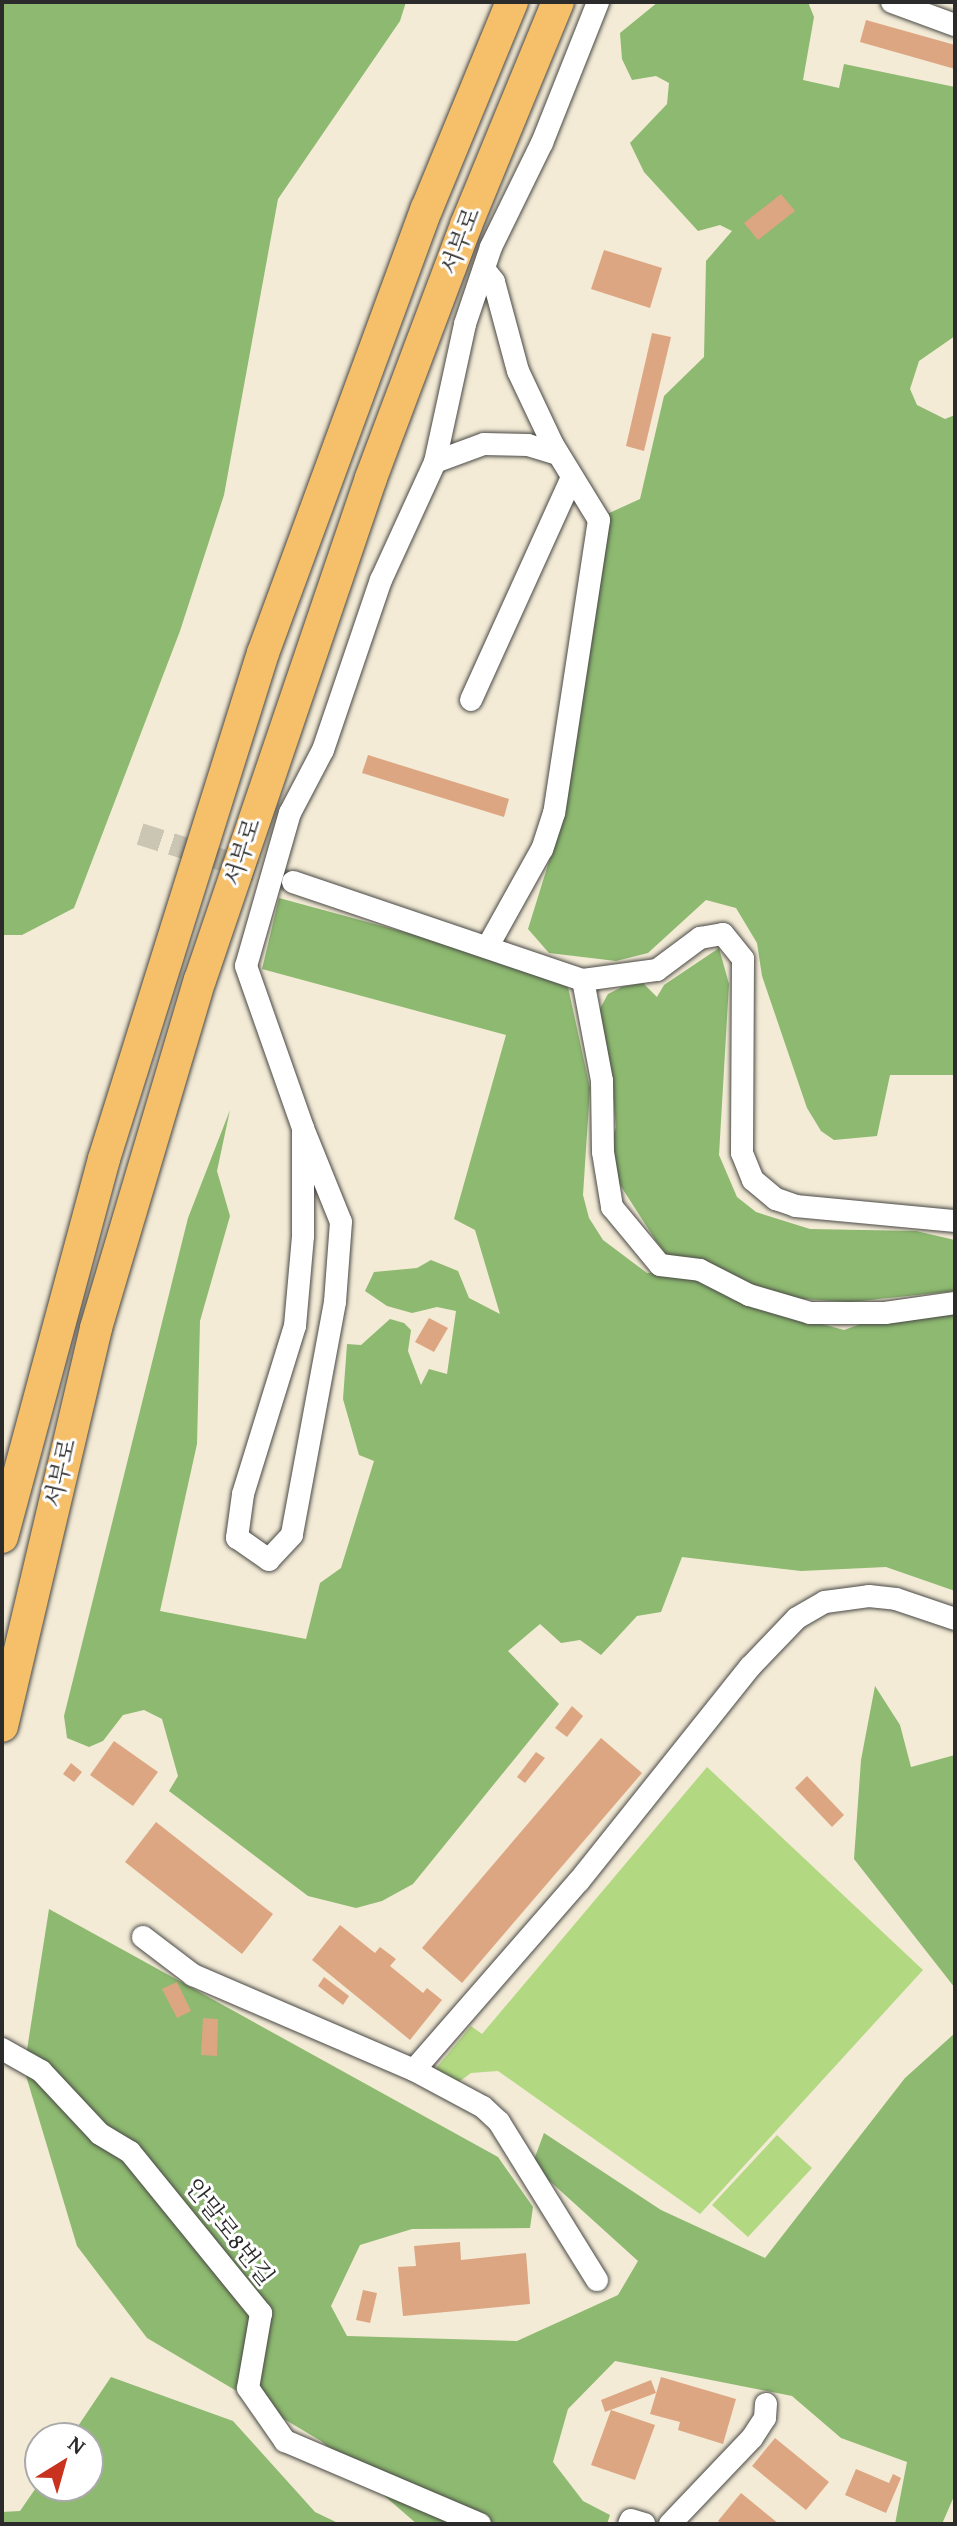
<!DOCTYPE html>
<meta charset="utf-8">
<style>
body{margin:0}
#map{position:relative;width:957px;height:2526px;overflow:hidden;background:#f3ebd6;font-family:"Gentium Book Plus","Noto Serif KR",serif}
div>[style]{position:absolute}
.green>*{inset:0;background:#b2d982}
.forest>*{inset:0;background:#8db970}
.building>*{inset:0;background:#dda682}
.minor-tunnel>*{height:22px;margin-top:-11px;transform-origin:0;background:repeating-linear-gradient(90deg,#cbc5b4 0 22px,transparent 0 33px)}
.roads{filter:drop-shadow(0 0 2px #494845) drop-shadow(0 0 2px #494845)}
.minor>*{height:22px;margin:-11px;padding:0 11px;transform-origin:11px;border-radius:11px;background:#fff}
.highway>*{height:32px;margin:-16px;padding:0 16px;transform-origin:16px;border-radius:16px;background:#f6c06b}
span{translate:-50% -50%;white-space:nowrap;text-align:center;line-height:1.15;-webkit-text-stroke:6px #fff;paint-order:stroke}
.street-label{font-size:24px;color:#2b2b2b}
.frame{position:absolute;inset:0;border:4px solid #2b2b2b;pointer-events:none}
.north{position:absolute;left:24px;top:2422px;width:80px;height:80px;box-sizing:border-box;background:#fff;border:2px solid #aaa;border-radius:50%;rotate:37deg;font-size:22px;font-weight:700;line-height:32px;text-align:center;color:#2b2b2b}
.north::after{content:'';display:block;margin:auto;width:28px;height:36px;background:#c8321e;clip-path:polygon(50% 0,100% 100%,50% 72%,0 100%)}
</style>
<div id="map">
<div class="green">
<i style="clip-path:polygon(707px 1767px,923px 1970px,700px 2214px,498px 2071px,471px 2073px,452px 2087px,433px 2072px,471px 2026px,482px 2034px)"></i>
<i style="clip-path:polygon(777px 2135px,812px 2168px,748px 2237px,712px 2205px)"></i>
</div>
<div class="forest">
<i style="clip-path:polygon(2px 2px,406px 2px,400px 21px,278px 199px,224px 495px,180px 631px,74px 908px,22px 935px,2px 935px)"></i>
<i style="clip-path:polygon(658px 2px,808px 2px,814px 17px,803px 80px,839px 88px,844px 64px,955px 87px,955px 336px,919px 361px,910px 389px,917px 405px,945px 419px,955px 415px,955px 1075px,890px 1075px,877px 1136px,834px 1140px,821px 1131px,807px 1108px,762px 976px,757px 943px,736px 908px,706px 900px,648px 953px,616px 961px,549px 953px,528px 929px,564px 813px,607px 514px,640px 499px,664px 396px,704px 357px,706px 261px,732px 231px,720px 225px,698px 231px,644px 172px,630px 143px,667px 104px,669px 83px,656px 76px,632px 80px,622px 59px,620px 33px)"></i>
<i style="clip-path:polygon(279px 898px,463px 948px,568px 987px,590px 1088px,583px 1195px,589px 1218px,603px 1240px,647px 1273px,677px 1271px,716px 1286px,733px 1300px,844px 1330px,872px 1320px,955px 1314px,955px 1591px,886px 1567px,801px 1571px,682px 1557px,661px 1612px,637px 1616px,601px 1655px,580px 1640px,561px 1643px,540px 1624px,508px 1651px,559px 1704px,413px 1884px,382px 1901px,356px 1908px,308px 1896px,169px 1791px,178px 1776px,162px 1719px,144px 1710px,123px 1715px,103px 1741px,89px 1747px,67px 1738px,64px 1716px,188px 1218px,230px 1110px,217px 1171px,230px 1216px,200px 1321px,197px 1444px,160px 1611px,306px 1639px,320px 1583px,341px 1568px,374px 1461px,359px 1455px,343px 1399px,347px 1344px,361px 1345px,390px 1319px,404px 1323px,411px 1330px,408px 1351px,421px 1385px,429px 1369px,447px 1374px,456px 1311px,437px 1307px,412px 1313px,387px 1306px,365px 1291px,374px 1272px,417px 1268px,431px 1260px,458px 1271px,469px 1298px,500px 1314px,475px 1230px,454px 1219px,506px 1035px,262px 969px)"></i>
<i style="clip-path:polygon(719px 948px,729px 984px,719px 1155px,737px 1197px,756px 1212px,810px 1229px,916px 1231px,955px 1240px,955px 1291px,851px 1302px,802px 1299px,744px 1285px,666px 1254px,656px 1241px,615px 1177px,609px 1153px,616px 1127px,611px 1075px,598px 1012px,608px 994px,622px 987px,643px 983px,657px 997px,664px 985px)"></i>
<i style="clip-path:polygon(875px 1686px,900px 1725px,911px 1767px,955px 1755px,955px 1988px,854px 1859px,861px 1760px)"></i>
<i style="clip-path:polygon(49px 1909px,498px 2157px,533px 2207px,530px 2228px,412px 2229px,360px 2245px,331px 2306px,347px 2336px,517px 2341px,618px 2295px,638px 2261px,532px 2165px,544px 2133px,661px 2210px,765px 2258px,905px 2078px,955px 2033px,955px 2494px,942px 2524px,895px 2524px,907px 2462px,841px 2438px,792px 2396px,615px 2361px,568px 2409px,553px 2462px,583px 2501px,610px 2515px,607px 2524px,417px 2524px,321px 2441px,147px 2338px,77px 2246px,24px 2069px)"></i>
<i style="clip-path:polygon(111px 2377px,233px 2421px,315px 2512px,340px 2524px,2px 2524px,2px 2512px,20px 2511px,40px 2482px,88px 2486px,88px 2438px,70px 2438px)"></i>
</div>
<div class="building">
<i style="clip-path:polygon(866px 20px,955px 45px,955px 69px,860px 42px)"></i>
<i style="clip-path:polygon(781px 194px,795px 211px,758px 240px,744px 223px)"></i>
<i style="clip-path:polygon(604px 250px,662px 268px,650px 308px,591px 289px)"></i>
<i style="clip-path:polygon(652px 333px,671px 337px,644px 451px,626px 446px)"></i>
<i style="clip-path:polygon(368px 755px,509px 799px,504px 817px,362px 773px)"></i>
<i style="clip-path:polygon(429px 1318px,448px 1328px,434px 1352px,415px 1342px)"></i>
<i style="clip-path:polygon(572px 1706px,583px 1716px,567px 1737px,555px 1728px)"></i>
<i style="clip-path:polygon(601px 1738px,642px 1773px,462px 1983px,422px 1948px)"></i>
<i style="clip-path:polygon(114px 1741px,158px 1772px,133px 1806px,90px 1775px)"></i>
<i style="clip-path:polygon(536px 1752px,545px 1758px,525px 1783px,517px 1777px)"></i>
<i style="clip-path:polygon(71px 1763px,82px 1772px,74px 1782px,63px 1774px)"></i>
<i style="clip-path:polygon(807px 1776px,844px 1815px,832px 1827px,795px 1788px)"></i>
<i style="clip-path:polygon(156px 1822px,273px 1914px,242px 1954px,125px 1862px)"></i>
<i style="clip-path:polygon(340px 1925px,375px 1953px,380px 1947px,396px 1959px,390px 1966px,423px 1993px,427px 1988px,442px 2000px,410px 2040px,312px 1960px)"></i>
<i style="clip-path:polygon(324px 1977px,349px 1996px,343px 2005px,318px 1986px)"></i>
<i style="clip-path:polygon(177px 1982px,191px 2011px,177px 2018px,162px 1989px)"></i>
<i style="clip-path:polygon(203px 2018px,218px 2019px,217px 2056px,201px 2055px)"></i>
<i style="clip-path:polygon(460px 2242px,461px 2260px,526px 2253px,530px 2304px,403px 2316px,398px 2267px,416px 2266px,414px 2246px)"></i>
<i style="clip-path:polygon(363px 2290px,377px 2293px,370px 2323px,356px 2320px)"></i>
<i style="clip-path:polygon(661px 2377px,736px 2399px,723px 2444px,678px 2430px,680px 2422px,650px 2414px)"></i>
<i style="clip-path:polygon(651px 2380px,656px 2393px,605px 2412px,601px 2400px)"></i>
<i style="clip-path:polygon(611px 2410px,655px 2425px,635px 2480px,591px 2465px)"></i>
<i style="clip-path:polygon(775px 2438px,829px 2482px,806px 2510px,752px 2466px)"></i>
<i style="clip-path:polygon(856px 2469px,889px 2483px,893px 2474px,901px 2478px,886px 2513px,845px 2495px)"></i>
<i style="clip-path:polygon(741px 2493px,779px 2524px,722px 2524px,718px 2521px)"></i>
</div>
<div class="minor-tunnel">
<i style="left:140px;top:834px;width:155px;rotate:17.6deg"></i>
</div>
<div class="roads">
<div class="minor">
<i style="left:892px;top:2px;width:67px;rotate:20.1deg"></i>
<i style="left:484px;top:269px;width:16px;rotate:52deg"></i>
<i style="left:494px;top:282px;width:92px;rotate:74.9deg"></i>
<i style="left:518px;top:371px;width:82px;rotate:64.7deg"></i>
<i style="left:553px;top:445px;width:88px;rotate:58.5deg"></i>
<i style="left:599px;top:520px;width:296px;rotate:98.7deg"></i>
<i style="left:554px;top:813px;width:38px;rotate:108deg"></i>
<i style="left:542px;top:849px;width:111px;rotate:119.1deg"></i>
<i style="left:435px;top:462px;width:52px;rotate:-20.2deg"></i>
<i style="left:484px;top:444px;width:44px;rotate:1.3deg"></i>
<i style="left:528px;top:445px;width:31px;rotate:17deg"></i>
<i style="left:471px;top:700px;width:245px;rotate:-65.6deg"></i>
<i style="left:293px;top:882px;width:306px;rotate:18.7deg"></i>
<i style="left:583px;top:980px;width:75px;rotate:-7.7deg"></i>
<i style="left:657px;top:970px;width:54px;rotate:-36.7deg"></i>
<i style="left:700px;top:938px;width:23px;rotate:-10deg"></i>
<i style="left:723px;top:934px;width:32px;rotate:51deg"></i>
<i style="left:743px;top:959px;width:194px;rotate:90.3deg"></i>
<i style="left:742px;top:1153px;width:29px;rotate:68deg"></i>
<i style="left:753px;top:1180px;width:30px;rotate:40deg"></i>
<i style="left:776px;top:1199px;width:21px;rotate:19deg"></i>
<i style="left:796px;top:1206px;width:160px;rotate:5.4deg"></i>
<i style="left:583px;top:980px;width:103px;rotate:79.3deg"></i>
<i style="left:602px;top:1081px;width:71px;rotate:89.2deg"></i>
<i style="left:603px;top:1152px;width:56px;rotate:80.7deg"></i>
<i style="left:612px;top:1207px;width:75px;rotate:50.4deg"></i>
<i style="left:660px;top:1265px;width:40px;rotate:7.1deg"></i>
<i style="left:700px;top:1270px;width:55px;rotate:27deg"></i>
<i style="left:749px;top:1295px;width:64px;rotate:16.4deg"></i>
<i style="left:810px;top:1313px;width:75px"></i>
<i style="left:885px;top:1313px;width:71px;rotate:-8.1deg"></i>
<i style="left:303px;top:1128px;width:101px;rotate:68deg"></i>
<i style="left:341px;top:1222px;width:80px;rotate:94.3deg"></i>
<i style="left:335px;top:1302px;width:237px;rotate:100.5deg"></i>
<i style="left:292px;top:1535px;width:34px;rotate:133deg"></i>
<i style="left:269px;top:1560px;width:39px;rotate:-145deg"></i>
<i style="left:237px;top:1538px;width:44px;rotate:-82.2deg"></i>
<i style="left:243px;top:1494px;width:176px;rotate:-72.8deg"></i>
<i style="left:295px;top:1326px;width:90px;rotate:-84.9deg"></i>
<i style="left:303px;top:1236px;width:108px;rotate:-90deg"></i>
<i style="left:303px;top:1128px;width:172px;rotate:-109.4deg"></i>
<i style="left:246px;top:966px;width:159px;rotate:-74deg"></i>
<i style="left:290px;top:813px;width:71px;rotate:-62.4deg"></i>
<i style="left:323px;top:750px;width:180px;rotate:-71.2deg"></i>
<i style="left:381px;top:580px;width:130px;rotate:-65.4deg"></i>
<i style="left:435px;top:462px;width:141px;rotate:-77.7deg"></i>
<i style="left:465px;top:324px;width:81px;rotate:-71.3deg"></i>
<i style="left:491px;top:247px;width:116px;rotate:-63.9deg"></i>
<i style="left:542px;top:143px;width:152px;rotate:-68.3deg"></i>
<i style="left:143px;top:1937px;width:63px;rotate:37.2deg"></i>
<i style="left:193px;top:1975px;width:241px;rotate:23.3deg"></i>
<i style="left:414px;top:2070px;width:78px;rotate:28.2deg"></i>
<i style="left:483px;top:2107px;width:22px;rotate:43deg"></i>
<i style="left:499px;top:2122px;width:186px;rotate:58.2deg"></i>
<i style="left:2px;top:2049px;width:45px;rotate:29.4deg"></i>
<i style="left:41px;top:2071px;width:86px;rotate:46.9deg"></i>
<i style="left:100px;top:2134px;width:35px;rotate:31deg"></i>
<i style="left:130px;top:2152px;width:208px;rotate:50.9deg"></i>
<i style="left:261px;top:2313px;width:76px;rotate:99.8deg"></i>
<i style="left:248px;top:2388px;width:65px;rotate:55.1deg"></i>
<i style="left:285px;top:2441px;width:212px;rotate:23.1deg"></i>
<i style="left:414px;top:2070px;width:251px;rotate:-48.9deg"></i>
<i style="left:579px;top:1881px;width:274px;rotate:-51.4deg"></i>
<i style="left:750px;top:1667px;width:68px;rotate:-46.2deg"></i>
<i style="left:797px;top:1618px;width:32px;rotate:-30deg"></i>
<i style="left:825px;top:1602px;width:44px;rotate:-7.8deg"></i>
<i style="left:869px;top:1596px;width:27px;rotate:6deg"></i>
<i style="left:896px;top:1599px;width:62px;rotate:18.7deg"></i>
<i style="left:629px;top:2524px;width:4px;rotate:-63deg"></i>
<i style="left:631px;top:2520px;width:14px;rotate:17deg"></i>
<i style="left:670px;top:2524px;width:119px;rotate:-46.4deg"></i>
<i style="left:752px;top:2438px;width:24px;rotate:-57deg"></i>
<i style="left:765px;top:2418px;width:14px;rotate:-86deg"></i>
</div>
<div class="highway">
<i style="left:2px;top:1537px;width:392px;rotate:-74.9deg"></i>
<i style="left:104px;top:1159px;width:530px;rotate:-72.56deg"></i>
<i style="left:263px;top:653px;width:474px;rotate:-69.8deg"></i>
<i style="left:427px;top:208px;width:223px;rotate:-67.6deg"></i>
<i style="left:2px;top:1726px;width:409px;rotate:-76.7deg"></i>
<i style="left:96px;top:1328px;width:363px;rotate:-73.4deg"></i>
<i style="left:200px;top:980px;width:530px;rotate:-71.19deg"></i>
<i style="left:371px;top:478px;width:270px;rotate:-69.4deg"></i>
<i style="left:466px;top:225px;width:241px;rotate:-67.6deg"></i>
</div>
</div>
<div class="street-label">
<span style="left:460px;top:241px;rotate:-69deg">서부로</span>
<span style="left:242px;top:852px;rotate:-72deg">서부로</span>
<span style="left:60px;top:1473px;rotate:-77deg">서부로</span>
<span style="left:230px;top:2232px;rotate:52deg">안말로8번길</span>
</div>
<div class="frame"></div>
<div class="north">N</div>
</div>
